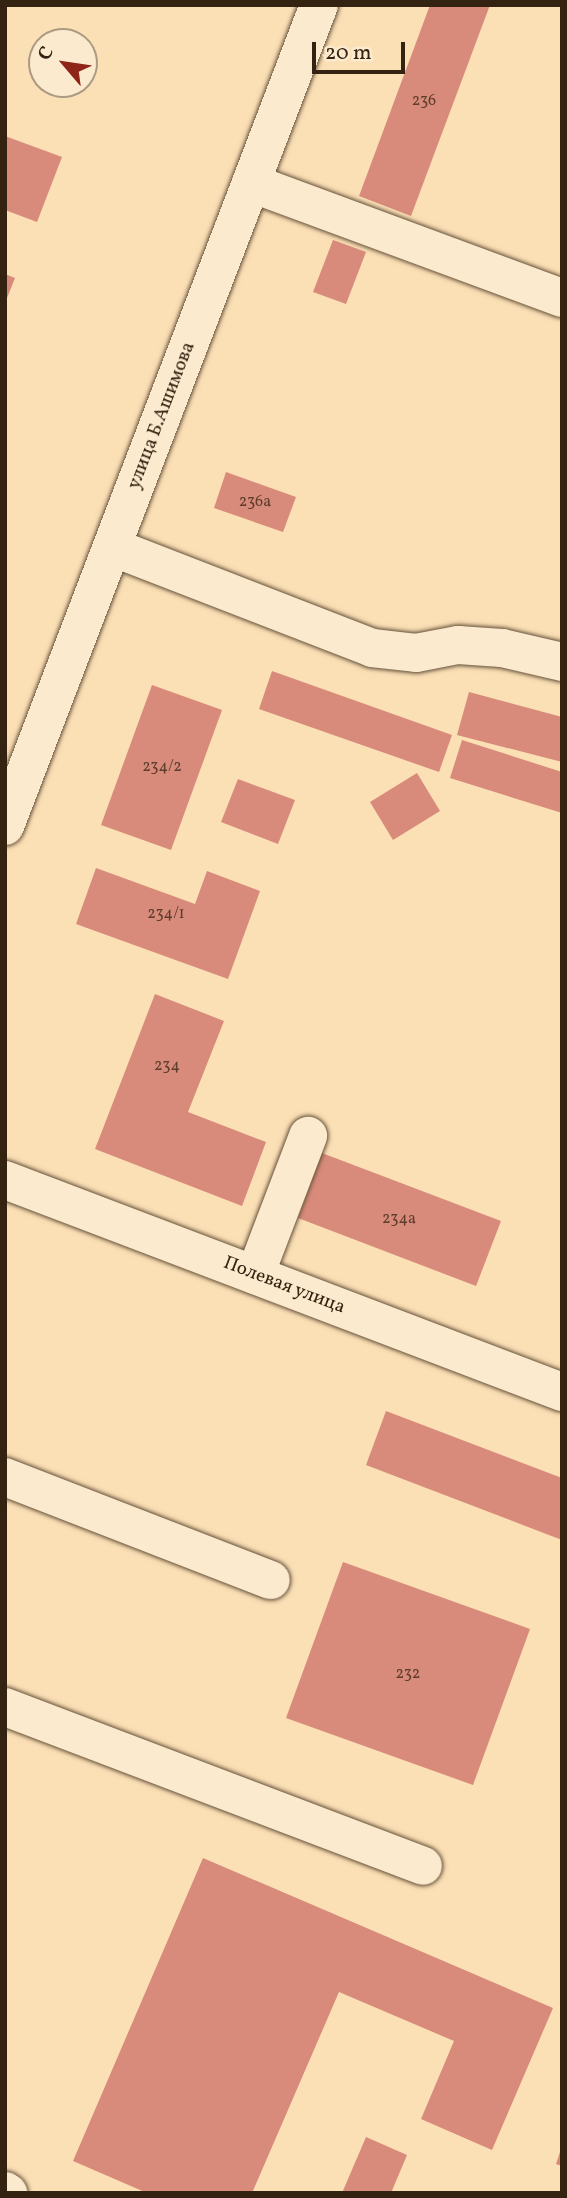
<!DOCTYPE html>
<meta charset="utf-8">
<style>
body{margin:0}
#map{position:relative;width:567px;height:2198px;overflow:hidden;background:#fbdfb5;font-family:Vollkorn,serif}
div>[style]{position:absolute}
.building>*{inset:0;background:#d98b7b}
.roads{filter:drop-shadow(0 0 2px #66523a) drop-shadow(0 0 2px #66523a)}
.minor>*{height:38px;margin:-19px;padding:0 19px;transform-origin:19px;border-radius:19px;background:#fceacf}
span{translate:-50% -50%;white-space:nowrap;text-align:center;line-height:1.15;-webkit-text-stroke:5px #fceacf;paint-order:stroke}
.number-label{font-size:16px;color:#5e3d2c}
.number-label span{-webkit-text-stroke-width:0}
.street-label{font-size:19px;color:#352311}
.frame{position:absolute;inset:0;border:7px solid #352311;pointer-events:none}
.north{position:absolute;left:28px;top:28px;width:70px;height:70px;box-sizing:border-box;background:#fceacf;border:2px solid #ac9a83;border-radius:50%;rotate:299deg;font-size:19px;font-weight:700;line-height:28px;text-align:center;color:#352311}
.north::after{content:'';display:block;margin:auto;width:24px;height:32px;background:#8f2418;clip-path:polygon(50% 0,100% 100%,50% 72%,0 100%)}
.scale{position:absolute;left:312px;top:42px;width:93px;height:32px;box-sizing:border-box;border:4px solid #352311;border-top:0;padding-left:9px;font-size:21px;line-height:24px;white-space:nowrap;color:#352311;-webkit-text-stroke:5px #fceacf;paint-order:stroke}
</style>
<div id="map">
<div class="building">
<i style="clip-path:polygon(430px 5px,490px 5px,411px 216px,359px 196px)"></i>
<i style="clip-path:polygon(5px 136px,62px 157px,37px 222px,5px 210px)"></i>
<i style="clip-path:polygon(333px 240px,366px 252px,346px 304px,313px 292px)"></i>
<i style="clip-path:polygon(5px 274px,15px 278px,5px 303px)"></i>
<i style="clip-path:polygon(226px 472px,296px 497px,283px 532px,214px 508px)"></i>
<i style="clip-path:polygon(272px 671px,452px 735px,439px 772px,259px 709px)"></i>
<i style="clip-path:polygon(152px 685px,222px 710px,171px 850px,101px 825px)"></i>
<i style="clip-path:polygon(469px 692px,562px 717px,562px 762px,457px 735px)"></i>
<i style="clip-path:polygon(462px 740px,562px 772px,562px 813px,450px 778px)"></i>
<i style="clip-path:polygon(417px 773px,440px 811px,393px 840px,370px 802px)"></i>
<i style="clip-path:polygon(238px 779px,295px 800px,278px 844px,221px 822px)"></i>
<i style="clip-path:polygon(96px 868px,195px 904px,207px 871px,260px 891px,228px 979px,76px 924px)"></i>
<i style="clip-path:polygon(155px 994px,224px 1021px,188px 1112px,266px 1142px,242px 1206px,95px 1149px)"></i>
<i style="clip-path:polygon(322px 1153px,501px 1221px,476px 1286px,298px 1218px)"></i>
<i style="clip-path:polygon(386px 1411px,562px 1478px,562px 1540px,366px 1465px)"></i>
<i style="clip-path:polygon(343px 1562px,530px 1629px,473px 1785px,286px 1718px)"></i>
<i style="clip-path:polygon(203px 1858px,553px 2008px,492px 2150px,421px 2119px,454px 2041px,339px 1992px,252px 2193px,147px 2193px,73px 2161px)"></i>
<i style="clip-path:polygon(366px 2137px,407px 2155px,391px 2193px,342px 2193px)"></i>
<i style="clip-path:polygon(561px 2149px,562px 2149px,562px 2166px,556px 2164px)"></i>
</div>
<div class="roads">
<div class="minor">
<i style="left:251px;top:183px;width:332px;rotate:20.3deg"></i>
<i style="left:112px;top:547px;width:279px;rotate:21.2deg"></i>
<i style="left:372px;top:648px;width:44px;rotate:6.5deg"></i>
<i style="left:416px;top:653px;width:43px;rotate:-10.8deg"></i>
<i style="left:458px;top:645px;width:44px;rotate:3.9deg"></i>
<i style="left:502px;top:648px;width:62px;rotate:13.1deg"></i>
<i style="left:5px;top:826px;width:879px;rotate:-69.07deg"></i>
<i style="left:5px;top:1180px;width:596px;rotate:20.84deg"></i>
<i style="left:255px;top:1275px;width:149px;rotate:-69.1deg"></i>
<i style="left:5px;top:1477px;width:285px;rotate:21.2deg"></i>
<i style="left:5px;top:1707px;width:447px;rotate:20.8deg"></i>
<i style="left:5px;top:2191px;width:4px;rotate:34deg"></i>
</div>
</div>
<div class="number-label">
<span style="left:424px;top:101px">236</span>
<span style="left:255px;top:502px">236а</span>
<span style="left:162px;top:767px">234/2</span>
<span style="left:166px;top:914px">234/1</span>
<span style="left:167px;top:1066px">234</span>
<span style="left:399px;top:1219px">234а</span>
<span style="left:408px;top:1674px">232</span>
</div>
<div class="street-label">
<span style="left:162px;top:416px;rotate:-69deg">улица Б.Ашимова</span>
<span style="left:284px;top:1286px;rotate:21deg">Полевая улица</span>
</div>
<div class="frame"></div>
<div class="north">С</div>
<div class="scale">20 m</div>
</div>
